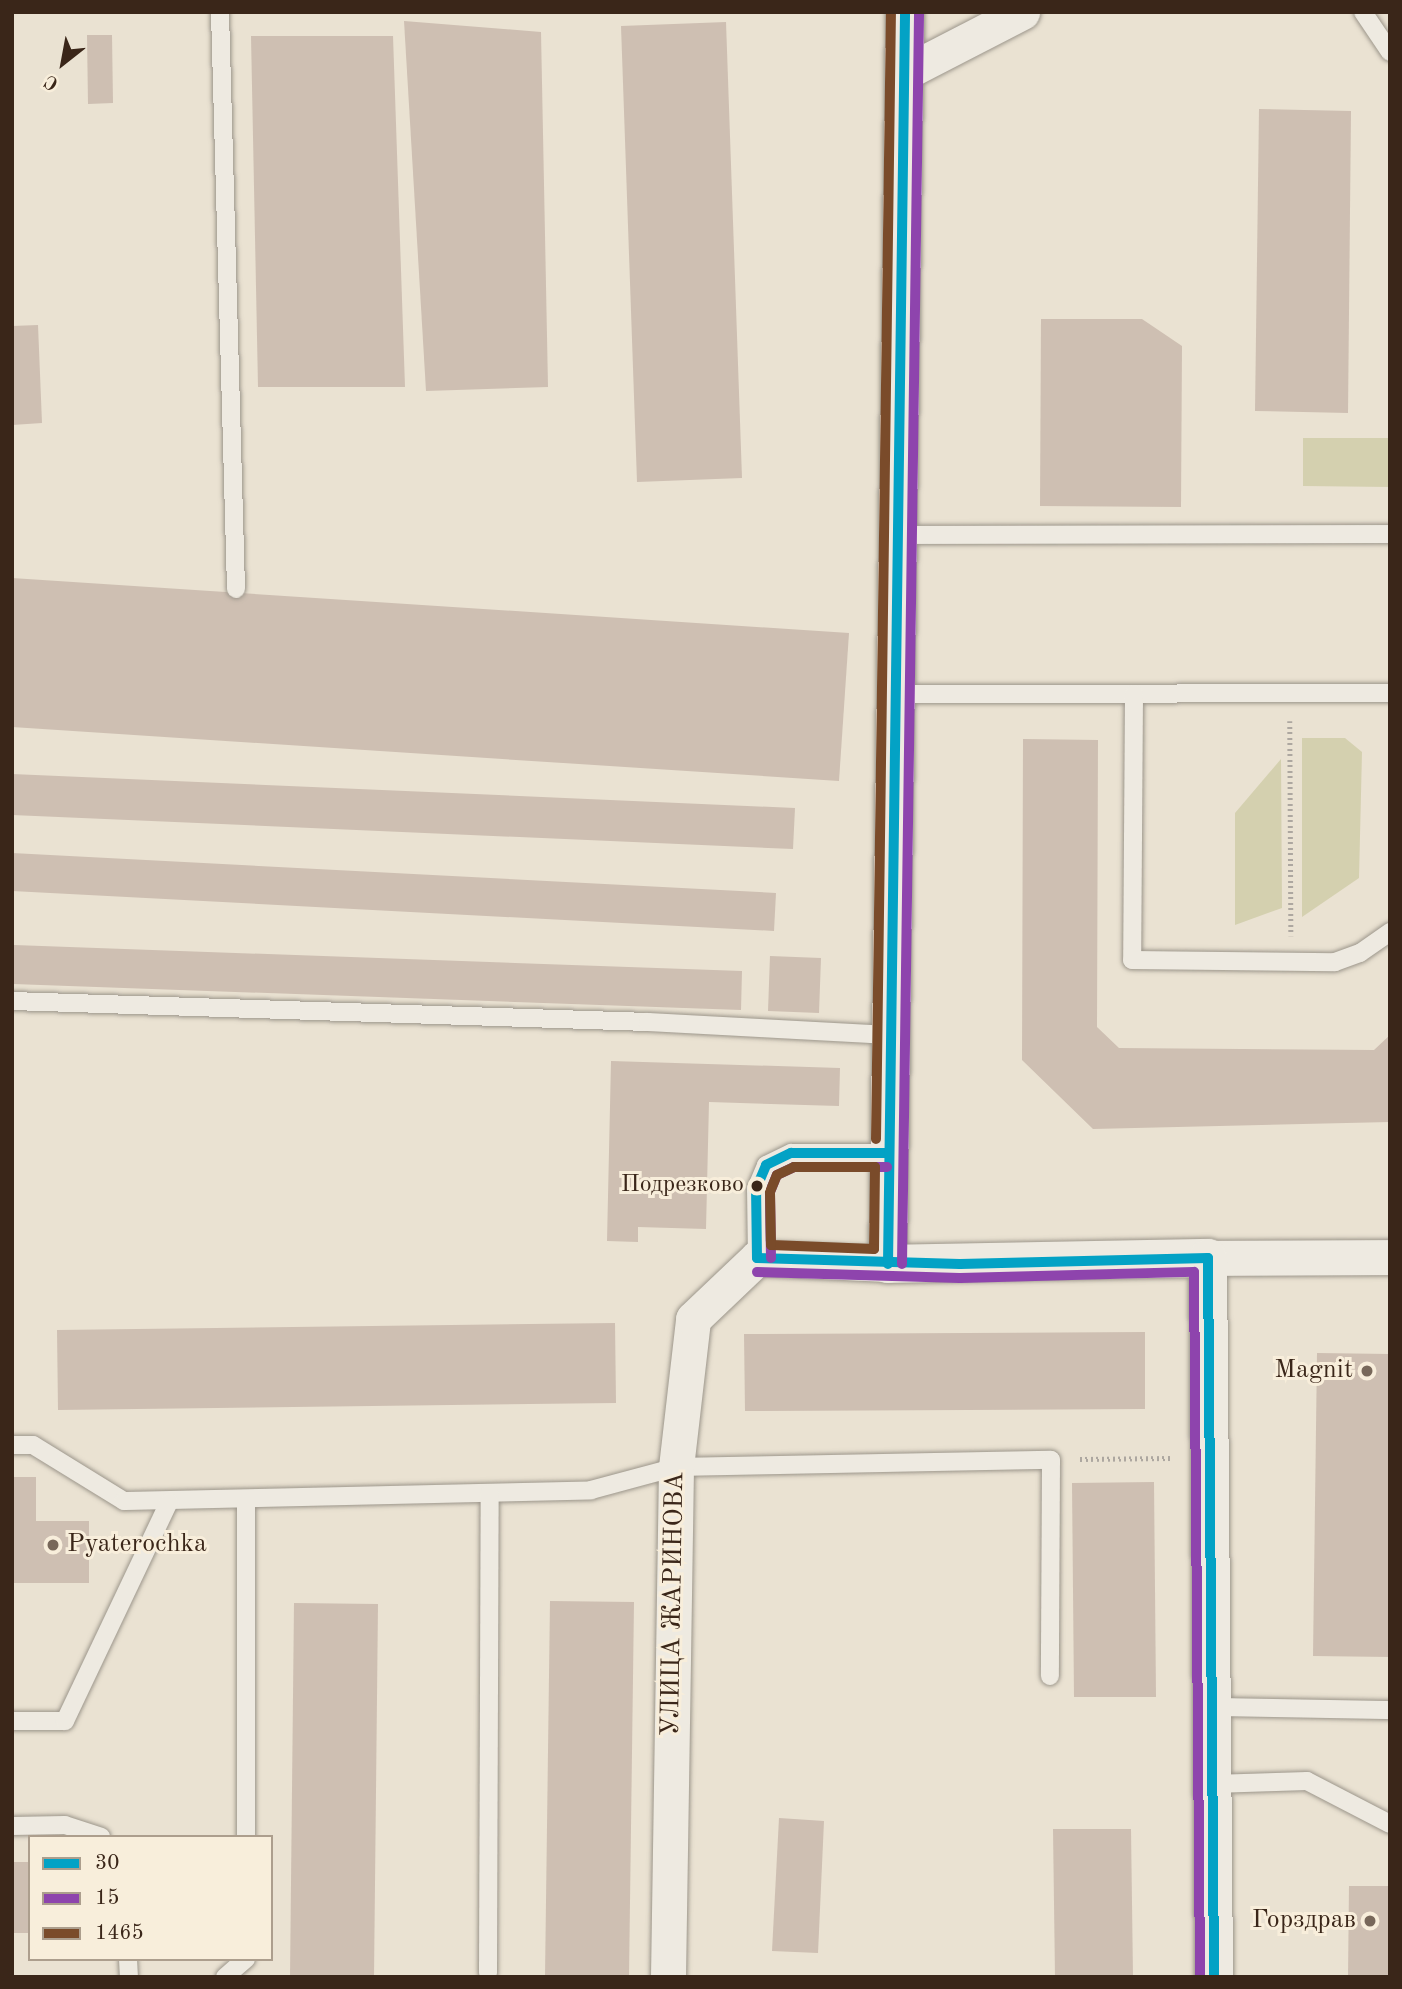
<!DOCTYPE html>
<meta charset="utf-8">
<style>
body{margin:0}
#map{position:relative;width:1402px;height:1989px;overflow:hidden;background:#eae2d2;font-family:"Old Standard TT",serif}
div>[style]{position:absolute}
.green>*{inset:0;background:#d4d0af}
.building>*{inset:0;background:#cebfb2}
.path>*{height:4.5px;margin-top:-2.25px;transform-origin:0;background:repeating-linear-gradient(90deg,#ada7a0 0 2px,transparent 0 5.5px)}
.roads{filter:drop-shadow(0 0 2px #9c968b) drop-shadow(0 0 2px #9c968b)}
.service>*{height:18px;margin:-9px;padding:0 9px;transform-origin:9px;border-radius:9px;background:#eeeae1}
.minor>*{height:35px;margin:-17.5px;padding:0 17.5px;transform-origin:17.5px;border-radius:17.5px;background:#eeeae1}
.tertiary>*{height:38px;margin:-19px;padding:0 19px;transform-origin:19px;border-radius:19px;background:#eeeae1}
.bus-1>*{height:10px;margin:-5px;padding:0 5px;transform-origin:5px;border-radius:5px;background:#03a2c5}
.bus-2>*{height:10px;margin:-5px;padding:0 5px;transform-origin:5px;border-radius:5px;background:#8e44ad}
.bus-3>*{height:10px;margin:-5px;padding:0 5px;transform-origin:5px;border-radius:5px;background:#7a4b2a}
.dots>*{width:19px;height:19px;translate:-50% -50%;box-sizing:border-box;border:4px solid #f8eedb;border-radius:50%}
span{translate:-50% -50%;white-space:nowrap;text-align:center;line-height:1.15;-webkit-text-stroke:6px #f8eedb;paint-order:stroke}
.bus-label{font-size:24px;color:#3a2619}
.right{translate:-100% -50%;text-align:right}
.poi-label{font-size:26px;color:#3a2619}
.left{translate:0 -50%;text-align:left}
.street-label{font-size:26px;color:#3a2619}
.frame{position:absolute;inset:0;border:14px solid #3a2619;pointer-events:none}
.legend{position:absolute;left:28px;top:1835px;width:245px;height:126px;box-sizing:border-box;background:#f8eedb;border:2px solid #ac9e8d;margin:0;padding:9px 12px;list-style:none;font-size:21px;color:#3a2619}
.legend li{display:flex;align-items:center;gap:14px;height:35px}
.legend b{width:35px;border:2px solid #ac9e8d}
.north{position:absolute;left:28px;top:28px;width:70px;height:70px;-webkit-text-stroke:5px #f8eedb;paint-order:stroke;rotate:211deg;font-size:19px;font-weight:700;line-height:28px;text-align:center;color:#3a2619}
.north::after{content:'';display:block;margin:auto;width:24px;height:32px;background:#3a2619;clip-path:polygon(50% 0,100% 100%,50% 72%,0 100%)}
</style>
<div id="map">
<div class="green">
<i style="clip-path:polygon(1303px 438px,1390px 438px,1390px 487px,1303px 486px)"></i>
<i style="clip-path:polygon(1302px 738px,1345px 738px,1362px 752px,1359px 878px,1302px 917px)"></i>
<i style="clip-path:polygon(1281px 759px,1282px 908px,1235px 925px,1235px 813px)"></i>
</div>
<div class="building">
<i style="clip-path:polygon(404px 21px,541px 32px,548px 387px,426px 391px)"></i>
<i style="clip-path:polygon(726px 22px,742px 478px,637px 482px,621px 26px)"></i>
<i style="clip-path:polygon(87px 35px,112px 35px,113px 103px,88px 104px)"></i>
<i style="clip-path:polygon(251px 36px,393px 36px,405px 387px,258px 387px)"></i>
<i style="clip-path:polygon(1259px 109px,1351px 111px,1348px 413px,1255px 411px)"></i>
<i style="clip-path:polygon(1041px 319px,1142px 319px,1182px 346px,1181px 507px,1040px 506px)"></i>
<i style="clip-path:polygon(38px 325px,42px 423px,12px 425px,12px 326px)"></i>
<i style="clip-path:polygon(12px 578px,849px 633px,839px 781px,12px 727px)"></i>
<i style="clip-path:polygon(1023px 739px,1098px 740px,1097px 1027px,1119px 1048px,1374px 1050px,1390px 1035px,1390px 1122px,1093px 1129px,1022px 1060px)"></i>
<i style="clip-path:polygon(12px 774px,795px 808px,793px 849px,12px 815px)"></i>
<i style="clip-path:polygon(12px 853px,776px 893px,774px 931px,12px 891px)"></i>
<i style="clip-path:polygon(14px 945px,742px 971px,741px 1010px,13px 984px)"></i>
<i style="clip-path:polygon(770px 956px,821px 958px,819px 1013px,768px 1011px)"></i>
<i style="clip-path:polygon(611px 1061px,840px 1068px,839px 1106px,709px 1102px,706px 1229px,638px 1227px,638px 1242px,607px 1241px)"></i>
<i style="clip-path:polygon(615px 1323px,616px 1403px,58px 1410px,57px 1330px)"></i>
<i style="clip-path:polygon(1145px 1332px,1145px 1409px,745px 1411px,744px 1334px)"></i>
<i style="clip-path:polygon(1317px 1353px,1390px 1354px,1390px 1657px,1313px 1656px)"></i>
<i style="clip-path:polygon(12px 1477px,36px 1477px,36px 1521px,89px 1521px,89px 1583px,12px 1583px)"></i>
<i style="clip-path:polygon(1154px 1482px,1156px 1697px,1074px 1697px,1072px 1483px)"></i>
<i style="clip-path:polygon(550px 1601px,634px 1602px,629px 1977px,545px 1977px)"></i>
<i style="clip-path:polygon(294px 1603px,378px 1604px,374px 1977px,290px 1977px)"></i>
<i style="clip-path:polygon(779px 1818px,824px 1821px,818px 1953px,772px 1951px)"></i>
<i style="clip-path:polygon(1053px 1829px,1131px 1829px,1133px 1977px,1055px 1977px)"></i>
<i style="clip-path:polygon(12px 1862px,30px 1862px,30px 1933px,12px 1933px)"></i>
<i style="clip-path:polygon(1349px 1886px,1390px 1886px,1390px 1977px,1348px 1977px)"></i>
</div>
<div class="path">
<i style="left:1290px;top:721px;width:215px;rotate:89.7deg"></i>
<i style="left:1080px;top:1459px;width:92px;rotate:-0.6deg"></i>
</div>
<div class="roads">
<div class="service">
<i style="left:220px;top:12px;width:577px;rotate:88.41deg"></i>
<i style="left:1363px;top:12px;width:48px;rotate:56deg"></i>
<i style="left:897px;top:535px;width:493px;rotate:-0.1deg"></i>
<i style="left:895px;top:694px;width:495px;rotate:-0.1deg"></i>
<i style="left:1134px;top:694px;width:266px;rotate:90.4deg"></i>
<i style="left:1132px;top:960px;width:203px;rotate:0.6deg"></i>
<i style="left:1335px;top:962px;width:27px;rotate:-20deg"></i>
<i style="left:1360px;top:953px;width:37px;rotate:-35deg"></i>
<i style="left:12px;top:1001px;width:636px;rotate:1.89deg"></i>
<i style="left:648px;top:1022px;width:242px;rotate:3.1deg"></i>
<i style="left:757px;top:1258px;width:69px;rotate:-90.8deg"></i>
<i style="left:756px;top:1189px;width:26px;rotate:-67deg"></i>
<i style="left:766px;top:1165px;width:28px;rotate:-26deg"></i>
<i style="left:791px;top:1153px;width:96px"></i>
<i style="left:12px;top:1445px;width:21px"></i>
<i style="left:33px;top:1445px;width:107px;rotate:31.6deg"></i>
<i style="left:124px;top:1501px;width:467px;rotate:-1.3deg"></i>
<i style="left:591px;top:1490px;width:88px;rotate:-15.1deg"></i>
<i style="left:676px;top:1467px;width:375px;rotate:-1.1deg"></i>
<i style="left:1051px;top:1460px;width:216px;rotate:90.3deg"></i>
<i style="left:246px;top:1501px;width:336px;rotate:90deg"></i>
<i style="left:1213px;top:1707px;width:177px;rotate:1deg"></i>
<i style="left:12px;top:1721px;width:53px"></i>
<i style="left:65px;top:1721px;width:242px;rotate:-64.6deg"></i>
<i style="left:1213px;top:1784px;width:94px;rotate:-1.8deg"></i>
<i style="left:1307px;top:1781px;width:93px;rotate:27.4deg"></i>
<i style="left:12px;top:1826px;width:53px;rotate:-1.1deg"></i>
<i style="left:65px;top:1825px;width:38px;rotate:18deg"></i>
<i style="left:128px;top:1959px;width:18px;rotate:87deg"></i>
<i style="left:488px;top:1973px;width:479px;rotate:-89.8deg"></i>
<i style="left:225px;top:1977px;width:28px;rotate:-41deg"></i>
</div>
<div class="minor">
<i style="left:904px;top:73px;width:133px;rotate:-27.3deg"></i>
<i style="left:1208px;top:1258px;width:182px;rotate:-0.3deg"></i>
<i style="left:668px;top:1977px;width:510px;rotate:-89.1deg"></i>
<i style="left:676px;top:1467px;width:149px;rotate:-83.4deg"></i>
<i style="left:693px;top:1319px;width:88px;rotate:-43.6deg"></i>
<i style="left:757px;top:1258px;width:131px;rotate:2.6deg"></i>
</div>
<div class="tertiary">
<i style="left:905px;top:12px;width:1252px;rotate:90.78deg"></i>
<i style="left:888px;top:1264px;width:320px;rotate:-1.1deg"></i>
<i style="left:1208px;top:1258px;width:719px;rotate:89.52deg"></i>
</div>
</div>
<div class="bus-1">
<i style="left:757px;top:1258px;width:203px;rotate:1.7deg"></i>
<i style="left:960px;top:1264px;width:248px;rotate:-1.4deg"></i>
<i style="left:1208px;top:1258px;width:719px;rotate:89.52deg"></i>
<i style="left:757px;top:1258px;width:69px;rotate:-90.8deg"></i>
<i style="left:756px;top:1189px;width:26px;rotate:-67deg"></i>
<i style="left:766px;top:1165px;width:28px;rotate:-26deg"></i>
<i style="left:791px;top:1153px;width:96px"></i>
<i style="left:888px;top:1264px;width:1252px;rotate:-89.22deg"></i>
</div>
<div class="bus-2">
<i style="left:771px;top:1258px;width:66px;rotate:-90.9deg"></i>
<i style="left:770px;top:1192px;width:18px;rotate:-68deg"></i>
<i style="left:777px;top:1175px;width:19px;rotate:-25deg"></i>
<i style="left:794px;top:1167px;width:93px"></i>
<i style="left:902px;top:1264px;width:1252px;rotate:-89.22deg"></i>
<i style="left:757px;top:1272px;width:203px;rotate:1.7deg"></i>
<i style="left:960px;top:1278px;width:234px;rotate:-1.5deg"></i>
<i style="left:1194px;top:1272px;width:705px;rotate:89.51deg"></i>
</div>
<div class="bus-3">
<i style="left:876px;top:1139px;width:1127px;rotate:-89.24deg"></i>
<i style="left:794px;top:1167px;width:81px"></i>
<i style="left:875px;top:1167px;width:82px;rotate:90.7deg"></i>
<i style="left:874px;top:1249px;width:103px;rotate:-177.8deg"></i>
<i style="left:771px;top:1245px;width:53px;rotate:-91.1deg"></i>
<i style="left:770px;top:1192px;width:18px;rotate:-68deg"></i>
<i style="left:777px;top:1175px;width:19px;rotate:-25deg"></i>
</div>
<div class="dots">
<i style="left:757px;top:1186px;background:#3a2619"></i>
<i style="left:1367px;top:1371px;background:#78685a"></i>
<i style="left:53px;top:1545px;background:#78685a"></i>
<i style="left:1370px;top:1921px;background:#78685a"></i>
</div>
<div class="bus-label">
<span class="right" style="left:744px;top:1186px">Подрезково</span>
</div>
<div class="poi-label">
<span class="right" style="left:1353px;top:1371px">Magnit</span>
<span class="left" style="left:67px;top:1545px">Pyaterochka</span>
<span class="right" style="left:1356px;top:1921px">Горздрав</span>
</div>
<div class="street-label">
<span style="left:674px;top:1604px;rotate:-89deg">УЛИЦА ЖАРИНОВА</span>
</div>
<div class="frame"></div>
<ul class="legend">
<li><b style="height:9px;background:#03a2c5"></b>30</li>
<li><b style="height:9px;background:#8e44ad"></b>15</li>
<li><b style="height:9px;background:#7a4b2a"></b>1465</li>
</ul>
<div class="north">С</div>
</div>
